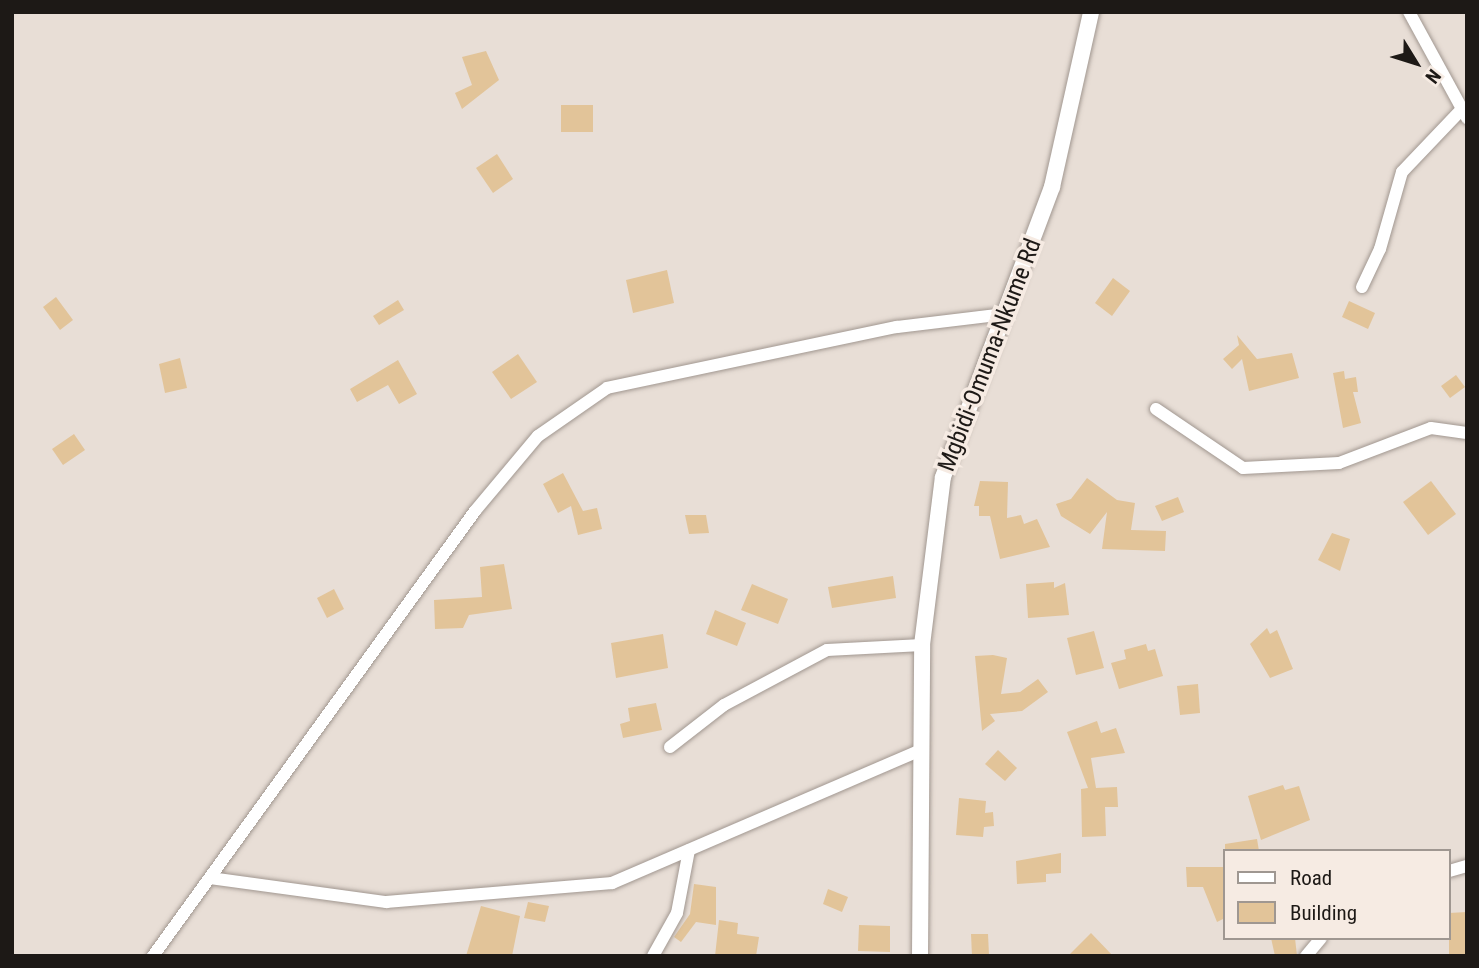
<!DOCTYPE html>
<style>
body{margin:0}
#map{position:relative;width:1479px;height:968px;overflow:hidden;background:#e8ded6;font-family:"Roboto Condensed",sans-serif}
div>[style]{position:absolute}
.building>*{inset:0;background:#e2c499}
.roads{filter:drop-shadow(0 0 2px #a19790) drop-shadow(0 0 2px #a19790)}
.minor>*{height:12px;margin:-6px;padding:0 6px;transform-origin:6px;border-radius:6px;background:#fff}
.tertiary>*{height:16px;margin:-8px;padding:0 8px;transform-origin:8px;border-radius:8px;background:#fff}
span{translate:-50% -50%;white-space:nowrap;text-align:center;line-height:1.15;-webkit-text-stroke:7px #f6ebe3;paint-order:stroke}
.street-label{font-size:24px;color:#1d1916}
.frame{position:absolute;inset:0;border:14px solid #1d1916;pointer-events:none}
.legend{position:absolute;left:1223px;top:849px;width:228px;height:91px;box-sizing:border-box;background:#f6ebe3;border:2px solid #9f9791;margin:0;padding:9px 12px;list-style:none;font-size:21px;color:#1d1916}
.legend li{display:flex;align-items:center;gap:14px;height:35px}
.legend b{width:35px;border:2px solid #9f9791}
.north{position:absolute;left:1381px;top:28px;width:70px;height:70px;-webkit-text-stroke:5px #f6ebe3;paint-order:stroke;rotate:128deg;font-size:19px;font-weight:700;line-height:28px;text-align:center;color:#1d1916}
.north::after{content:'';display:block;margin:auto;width:24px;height:32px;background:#1d1916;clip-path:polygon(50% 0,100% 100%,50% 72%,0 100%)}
</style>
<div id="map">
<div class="building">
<i style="clip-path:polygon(486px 51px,499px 80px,462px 109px,455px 93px,472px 85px,462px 57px)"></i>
<i style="clip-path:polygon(561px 105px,593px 105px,593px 132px,561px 132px)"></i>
<i style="clip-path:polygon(497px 154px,513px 179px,493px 193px,476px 168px)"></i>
<i style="clip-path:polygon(667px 270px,674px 303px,633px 313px,626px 280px)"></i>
<i style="clip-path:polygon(1113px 278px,1130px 291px,1112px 316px,1095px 303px)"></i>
<i style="clip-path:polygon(56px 297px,73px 320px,60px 330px,43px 307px)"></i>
<i style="clip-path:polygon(398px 300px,404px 310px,379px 325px,373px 316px)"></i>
<i style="clip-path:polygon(1349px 301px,1375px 313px,1368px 329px,1342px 317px)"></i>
<i style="clip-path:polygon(1237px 335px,1257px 359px,1292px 353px,1299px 378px,1249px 391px,1242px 359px,1232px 369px,1223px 359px,1239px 345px)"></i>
<i style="clip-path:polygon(518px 354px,537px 382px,511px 399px,492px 372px)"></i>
<i style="clip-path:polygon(180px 358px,187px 388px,165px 393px,159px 364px)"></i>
<i style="clip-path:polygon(398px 360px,417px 394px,399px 404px,388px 385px,357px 402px,350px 389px)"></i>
<i style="clip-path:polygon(1344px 371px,1345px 379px,1356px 377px,1358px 392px,1353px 392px,1361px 423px,1343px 428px,1333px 373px)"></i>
<i style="clip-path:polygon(1456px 375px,1465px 387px,1450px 398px,1441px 386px)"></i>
<i style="clip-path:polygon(74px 434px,85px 450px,63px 465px,52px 449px)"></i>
<i style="clip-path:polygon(563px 473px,583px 511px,597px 508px,602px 529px,578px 535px,571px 506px,558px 513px,543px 484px)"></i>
<i style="clip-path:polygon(1087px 478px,1117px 500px,1135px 503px,1131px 530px,1166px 531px,1165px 551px,1102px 549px,1107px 512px,1090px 534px,1061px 516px,1056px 504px,1071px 499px)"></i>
<i style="clip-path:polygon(980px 481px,1008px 482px,1007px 518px,1021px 515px,1024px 524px,1037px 519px,1050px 547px,1000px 559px,990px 516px,979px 516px,979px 506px,974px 506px)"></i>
<i style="clip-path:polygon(1431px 481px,1456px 514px,1428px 535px,1403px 502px)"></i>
<i style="clip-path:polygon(1178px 497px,1184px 512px,1162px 521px,1155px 506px)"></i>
<i style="clip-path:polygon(685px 515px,706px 515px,709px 533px,689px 534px)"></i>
<i style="clip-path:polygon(1332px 533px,1350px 539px,1340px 571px,1318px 560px)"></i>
<i style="clip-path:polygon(504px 564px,512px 609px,469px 615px,463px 628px,435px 629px,434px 600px,482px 597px,480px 567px)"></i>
<i style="clip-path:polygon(893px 576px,896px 598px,832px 608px,828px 587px)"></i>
<i style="clip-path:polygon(1054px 582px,1054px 588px,1065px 583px,1069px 615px,1028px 618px,1026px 584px)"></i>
<i style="clip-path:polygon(752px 584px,788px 599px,778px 624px,741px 610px)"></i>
<i style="clip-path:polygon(334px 589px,344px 609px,327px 618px,317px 598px)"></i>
<i style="clip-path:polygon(715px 610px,746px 623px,737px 646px,706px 634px)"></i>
<i style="clip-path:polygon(1267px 628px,1270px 634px,1277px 630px,1293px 669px,1270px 678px,1250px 644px)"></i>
<i style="clip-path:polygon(1094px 631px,1104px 668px,1076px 675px,1067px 638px)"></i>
<i style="clip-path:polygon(663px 634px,668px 668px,616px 678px,611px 643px)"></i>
<i style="clip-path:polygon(1146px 644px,1148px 651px,1155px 649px,1163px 676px,1119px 689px,1111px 663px,1126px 659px,1124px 650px)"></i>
<i style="clip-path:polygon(993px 655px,1007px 658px,1001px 694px,1020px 692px,1038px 679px,1048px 692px,1022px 711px,990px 714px,995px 721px,982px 731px,975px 656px)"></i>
<i style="clip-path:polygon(1198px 684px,1200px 713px,1180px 715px,1177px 686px)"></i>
<i style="clip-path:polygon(656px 703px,662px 730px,623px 738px,620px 724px,630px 721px,628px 708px)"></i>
<i style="clip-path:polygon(1097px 721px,1101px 733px,1116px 728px,1125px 753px,1091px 758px,1096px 788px,1117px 787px,1118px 807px,1105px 807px,1106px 836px,1082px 837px,1081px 789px,1088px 788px,1067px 732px)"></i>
<i style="clip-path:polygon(998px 750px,1017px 768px,1005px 781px,985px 764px)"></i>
<i style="clip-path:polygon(1283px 785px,1285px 790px,1299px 786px,1310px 820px,1261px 840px,1248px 796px)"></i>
<i style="clip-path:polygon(959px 798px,986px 801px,985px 813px,993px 812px,994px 826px,984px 827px,983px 837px,956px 835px)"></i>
<i style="clip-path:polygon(1257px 839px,1259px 851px,1225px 851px,1225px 844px)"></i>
<i style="clip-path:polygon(1061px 853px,1061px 873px,1046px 874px,1046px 882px,1017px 884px,1016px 861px)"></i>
<i style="clip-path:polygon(1186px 867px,1225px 867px,1225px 918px,1217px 922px,1203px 887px,1187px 887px)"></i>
<i style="clip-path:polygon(694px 884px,716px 887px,716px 925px,696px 922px,681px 942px,674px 937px,690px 914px)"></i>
<i style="clip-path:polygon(828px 889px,848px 897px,842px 912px,823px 904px)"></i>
<i style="clip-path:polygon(528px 902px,549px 906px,545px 922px,524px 918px)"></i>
<i style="clip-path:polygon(481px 906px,520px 916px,512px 956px,466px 956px)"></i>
<i style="clip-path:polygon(1467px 912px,1467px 956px,1449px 956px,1449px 913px)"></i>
<i style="clip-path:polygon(719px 920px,738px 923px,737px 934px,759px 937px,756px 956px,715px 956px)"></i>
<i style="clip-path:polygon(859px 925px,890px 926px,890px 952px,858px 951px)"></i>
<i style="clip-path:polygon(1091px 933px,1113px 956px,1068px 956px)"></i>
<i style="clip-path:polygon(971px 934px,988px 934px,989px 955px,972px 956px)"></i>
<i style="clip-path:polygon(1271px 938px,1295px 938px,1297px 956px,1275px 956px)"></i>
</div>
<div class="roads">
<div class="minor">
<i style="left:1409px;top:12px;width:121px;rotate:61.3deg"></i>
<i style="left:1362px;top:287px;width:42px;rotate:-64.7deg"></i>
<i style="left:1380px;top:249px;width:80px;rotate:-74.1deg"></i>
<i style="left:1402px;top:172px;width:87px;rotate:-46.4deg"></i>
<i style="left:1156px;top:409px;width:105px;rotate:34.1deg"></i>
<i style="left:1243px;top:468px;width:96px;rotate:-3deg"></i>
<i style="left:1339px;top:463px;width:98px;rotate:-20.8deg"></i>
<i style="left:1431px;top:428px;width:36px;rotate:8deg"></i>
<i style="left:670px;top:747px;width:68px;rotate:-37.9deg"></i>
<i style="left:724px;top:705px;width:117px;rotate:-28.1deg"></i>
<i style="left:827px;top:650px;width:95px;rotate:-3deg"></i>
<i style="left:1449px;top:871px;width:19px;rotate:-16deg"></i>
<i style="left:210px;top:878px;width:178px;rotate:7.8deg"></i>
<i style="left:386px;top:902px;width:227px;rotate:-4.8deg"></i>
<i style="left:612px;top:883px;width:336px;rotate:-23.3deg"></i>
<i style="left:153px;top:956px;width:549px;rotate:-54.11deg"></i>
<i style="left:475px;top:511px;width:98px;rotate:-50deg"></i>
<i style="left:538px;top:436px;width:84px;rotate:-34.8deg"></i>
<i style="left:607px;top:388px;width:296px;rotate:-11.9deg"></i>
<i style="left:897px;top:327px;width:109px;rotate:-6.9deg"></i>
<i style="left:653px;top:956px;width:49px;rotate:-60.8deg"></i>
<i style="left:677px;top:913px;width:64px;rotate:-79.2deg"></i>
<i style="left:1306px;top:956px;width:23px;rotate:-50deg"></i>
</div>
<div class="tertiary">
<i style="left:920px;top:956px;width:311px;rotate:-89.6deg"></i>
<i style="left:922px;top:645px;width:169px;rotate:-82.9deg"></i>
<i style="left:943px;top:477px;width:310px;rotate:-69.4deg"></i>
<i style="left:1052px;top:187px;width:179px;rotate:-77.4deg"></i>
</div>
</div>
<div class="street-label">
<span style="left:990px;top:355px;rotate:-69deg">Mgbidi-Omuma-Nkume Rd</span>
</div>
<div class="frame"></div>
<ul class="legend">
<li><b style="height:9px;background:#fff"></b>Road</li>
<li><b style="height:19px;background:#e2c499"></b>Building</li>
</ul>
<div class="north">N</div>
</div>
